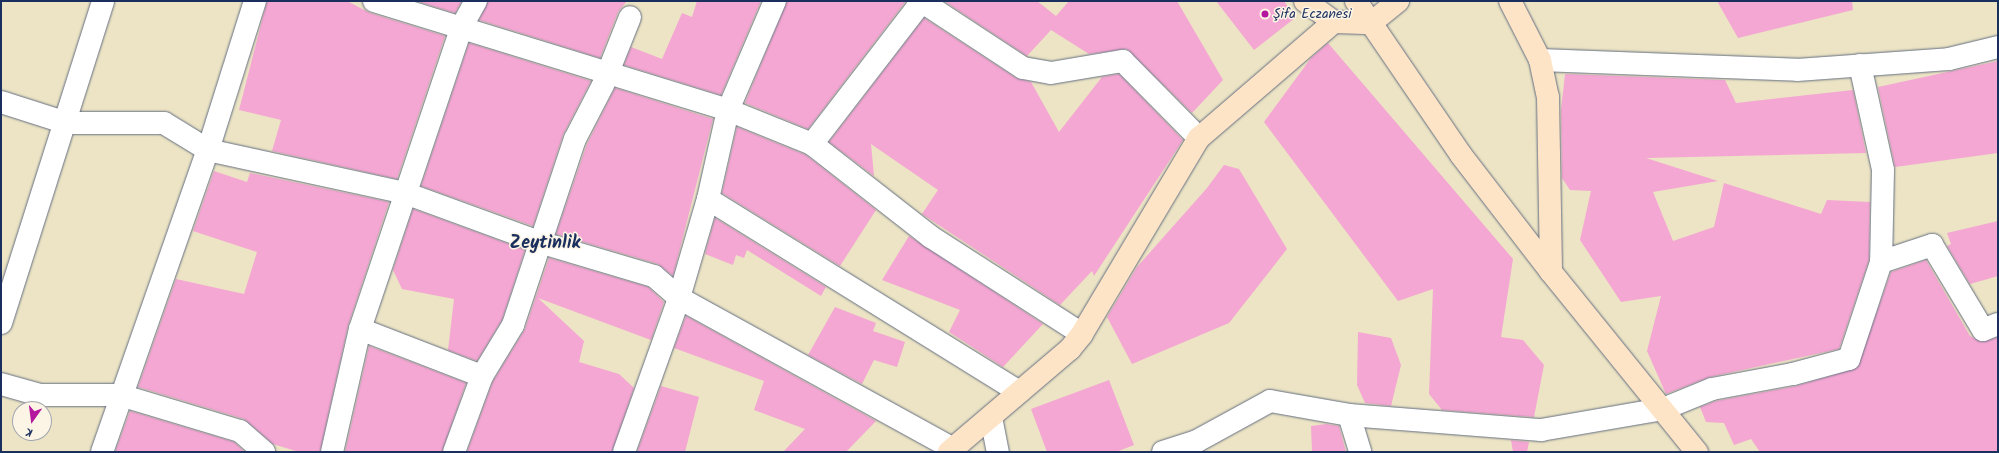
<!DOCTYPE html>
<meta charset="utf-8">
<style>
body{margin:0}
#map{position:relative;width:1999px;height:453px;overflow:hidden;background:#ece4c4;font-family:Kalam,sans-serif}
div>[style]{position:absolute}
.building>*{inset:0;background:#f4a7d2}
.roads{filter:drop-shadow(0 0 1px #646e82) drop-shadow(0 0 1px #646e82)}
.street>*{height:22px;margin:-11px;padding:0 11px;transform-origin:11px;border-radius:11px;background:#fff}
.secondary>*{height:22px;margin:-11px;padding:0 11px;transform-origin:11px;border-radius:11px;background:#fee4c6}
.dots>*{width:11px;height:11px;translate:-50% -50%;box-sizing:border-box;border:2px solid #fcf5e5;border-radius:50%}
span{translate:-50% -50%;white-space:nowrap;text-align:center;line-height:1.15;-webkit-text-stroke:3px #fcf5e5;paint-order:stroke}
.poi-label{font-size:14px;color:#1b2f5e}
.left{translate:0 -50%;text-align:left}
.district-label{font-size:18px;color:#1b2f5e;font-weight:700}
.frame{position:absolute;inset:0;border:2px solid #1b2f5e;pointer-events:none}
.north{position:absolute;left:12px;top:401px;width:40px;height:40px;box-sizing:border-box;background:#fcf5e5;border:1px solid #a2a6af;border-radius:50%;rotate:194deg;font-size:11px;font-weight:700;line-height:16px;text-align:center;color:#1b2f5e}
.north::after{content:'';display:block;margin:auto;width:14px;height:18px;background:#b5179e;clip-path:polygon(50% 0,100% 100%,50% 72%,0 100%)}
</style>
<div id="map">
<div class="building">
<i style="clip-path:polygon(267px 1px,347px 1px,370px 13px,445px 36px,397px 179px,272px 151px,281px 120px,239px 110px)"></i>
<i style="clip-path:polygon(416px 1px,462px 1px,455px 13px)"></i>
<i style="clip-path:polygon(488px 1px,627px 1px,618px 12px,600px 58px,479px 20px)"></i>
<i style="clip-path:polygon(697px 1px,761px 1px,721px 95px,624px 65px,631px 47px,662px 59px,682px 13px,692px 17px)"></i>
<i style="clip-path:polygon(787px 1px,906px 1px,808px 129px,745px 103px)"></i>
<i style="clip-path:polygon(944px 1px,1037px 1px,1056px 16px,1069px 1px,1177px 1px,1223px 80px,1192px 113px,1127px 49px,1089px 54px,1051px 30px,1027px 56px)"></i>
<i style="clip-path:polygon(1216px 1px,1284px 1px,1295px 18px,1254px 50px)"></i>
<i style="clip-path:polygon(1717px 1px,1852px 1px,1853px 10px,1738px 38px)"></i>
<i style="clip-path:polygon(924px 18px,1016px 78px,1031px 82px,1059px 132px,1102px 77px,1119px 74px,1183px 140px,1094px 276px,1092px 271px,1060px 305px,922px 214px,938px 190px,871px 144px,874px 176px,829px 142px)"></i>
<i style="clip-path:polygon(469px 43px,591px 81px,563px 135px,533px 226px,421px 186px)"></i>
<i style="clip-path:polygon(1328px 43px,1513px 259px,1501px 337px,1523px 340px,1544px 365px,1534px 417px,1442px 410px,1429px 394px,1433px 289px,1398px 301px,1264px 122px,1311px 58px)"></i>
<i style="clip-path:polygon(1998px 61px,1998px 153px,1895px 167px,1878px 87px)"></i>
<i style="clip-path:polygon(1565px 74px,1725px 80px,1736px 103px,1853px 90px,1866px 153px,1646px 158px,1718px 181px,1653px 192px,1673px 241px,1714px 227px,1724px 183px,1821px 214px,1827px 200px,1870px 202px,1869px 260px,1839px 349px,1710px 377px,1666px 394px,1647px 351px,1661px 296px,1621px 302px,1580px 240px,1591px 191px,1570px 190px,1562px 178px,1561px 110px)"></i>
<i style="clip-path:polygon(615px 88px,713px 119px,673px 276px,658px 264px,556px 234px,587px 144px)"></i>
<i style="clip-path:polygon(737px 127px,806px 155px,876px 210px,840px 266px,722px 193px)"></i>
<i style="clip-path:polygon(1224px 165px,1239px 169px,1287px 249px,1229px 323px,1132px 364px,1107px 317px,1137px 267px,1207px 188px)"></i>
<i style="clip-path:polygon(214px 171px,247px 182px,250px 173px,389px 202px,348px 326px,320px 452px,299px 452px,273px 444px,244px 419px,138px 387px,176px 279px,244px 294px,257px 252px,193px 231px)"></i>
<i style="clip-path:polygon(413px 209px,525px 250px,502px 320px,477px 361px,448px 350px,454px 299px,402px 289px,393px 270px)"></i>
<i style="clip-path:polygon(715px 218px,826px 287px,821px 296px,747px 250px,744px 258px,736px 255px,733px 265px,705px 254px)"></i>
<i style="clip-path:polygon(1998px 221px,1998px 276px,1970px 284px,1947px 246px,1951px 244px,1947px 233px)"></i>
<i style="clip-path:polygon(909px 236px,1043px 324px,1003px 367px,949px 332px,960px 310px,882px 280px)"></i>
<i style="clip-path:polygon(549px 258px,648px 287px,664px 302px,651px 340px,538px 298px,584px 341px,579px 362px,619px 374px,634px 388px,612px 452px,467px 452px,493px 381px,525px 329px)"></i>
<i style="clip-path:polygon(1926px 260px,1970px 336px,1982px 342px,1998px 337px,1998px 452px,1760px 452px,1751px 439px,1734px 445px,1724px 423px,1706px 422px,1700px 407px,1716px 401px,1796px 386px,1857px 368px,1891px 272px)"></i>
<i style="clip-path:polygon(835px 307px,876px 323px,873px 331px,905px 342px,897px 367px,874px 360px,862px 384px,808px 355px)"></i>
<i style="clip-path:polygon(686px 316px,876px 421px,846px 452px,783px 452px,805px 429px,754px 410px,764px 381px,674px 348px)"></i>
<i style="clip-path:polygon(1358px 332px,1391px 338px,1401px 365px,1391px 406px,1365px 403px,1357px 385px)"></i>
<i style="clip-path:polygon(369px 346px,466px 383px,442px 452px,345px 452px)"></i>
<i style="clip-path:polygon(1109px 380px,1134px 445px,1116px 452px,1047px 452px,1031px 409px)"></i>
<i style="clip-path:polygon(661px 386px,699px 397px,685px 452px,637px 452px)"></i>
<i style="clip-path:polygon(130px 411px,234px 442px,245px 452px,115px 452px)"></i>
<i style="clip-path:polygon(1326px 424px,1339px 426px,1346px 452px,1312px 452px,1311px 426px)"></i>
<i style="clip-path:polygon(1511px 440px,1529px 442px,1527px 452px,1513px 452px)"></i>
</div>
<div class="roads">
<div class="street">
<i style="left:374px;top:1px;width:370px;rotate:17.1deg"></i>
<i style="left:728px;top:110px;width:91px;rotate:22deg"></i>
<i style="left:812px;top:144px;width:151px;rotate:38deg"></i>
<i style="left:931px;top:237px;width:179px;rotate:32.7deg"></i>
<i style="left:921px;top:1px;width:122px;rotate:33.3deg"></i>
<i style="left:1023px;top:68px;width:28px;rotate:10deg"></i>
<i style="left:1051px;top:73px;width:73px;rotate:-9.5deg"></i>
<i style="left:1123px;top:61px;width:108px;rotate:45.4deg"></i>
<i style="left:1540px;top:60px;width:257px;rotate:2.2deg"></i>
<i style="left:1797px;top:70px;width:152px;rotate:-4.1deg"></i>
<i style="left:1949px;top:59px;width:50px;rotate:-13.8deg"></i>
<i style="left:1860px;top:65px;width:107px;rotate:77.6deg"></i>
<i style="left:1883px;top:170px;width:92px;rotate:91.2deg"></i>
<i style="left:1px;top:102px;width:69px;rotate:17.7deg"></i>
<i style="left:67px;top:123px;width:97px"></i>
<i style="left:164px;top:123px;width:52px;rotate:31.5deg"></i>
<i style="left:208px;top:150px;width:202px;rotate:12.3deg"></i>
<i style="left:405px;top:193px;width:143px;rotate:20.1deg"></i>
<i style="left:539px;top:242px;width:120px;rotate:16.5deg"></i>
<i style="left:654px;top:276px;width:33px;rotate:41deg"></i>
<i style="left:679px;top:298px;width:314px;rotate:28.8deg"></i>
<i style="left:812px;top:144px;width:180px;rotate:-52.4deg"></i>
<i style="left:708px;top:199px;width:366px;rotate:31.8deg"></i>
<i style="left:1px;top:323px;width:338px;rotate:-72.4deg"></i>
<i style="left:360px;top:329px;width:131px;rotate:21.1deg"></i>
<i style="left:1px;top:384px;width:41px;rotate:15.8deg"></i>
<i style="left:40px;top:395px;width:80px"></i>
<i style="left:120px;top:395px;width:125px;rotate:16.7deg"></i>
<i style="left:240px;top:431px;width:32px;rotate:41deg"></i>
<i style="left:1349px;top:415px;width:39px;rotate:73deg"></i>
<i style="left:991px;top:417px;width:36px;rotate:79deg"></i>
<i style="left:102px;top:452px;width:320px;rotate:-70.7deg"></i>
<i style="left:208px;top:150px;width:156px;rotate:-72.5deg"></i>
<i style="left:332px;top:452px;width:126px;rotate:-77.2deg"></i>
<i style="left:360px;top:329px;width:320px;rotate:-71.4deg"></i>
<i style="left:462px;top:26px;width:29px;rotate:-61deg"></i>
<i style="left:454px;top:452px;width:81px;rotate:-69.8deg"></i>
<i style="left:482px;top:376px;width:60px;rotate:-58.7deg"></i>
<i style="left:513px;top:325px;width:196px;rotate:-71.6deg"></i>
<i style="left:575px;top:139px;width:61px;rotate:-62.6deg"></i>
<i style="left:603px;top:85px;width:73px;rotate:-68.3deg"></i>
<i style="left:624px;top:452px;width:164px;rotate:-70.3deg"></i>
<i style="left:679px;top:298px;width:103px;rotate:-73.7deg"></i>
<i style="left:708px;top:199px;width:91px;rotate:-77.3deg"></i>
<i style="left:728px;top:110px;width:119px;rotate:-66.7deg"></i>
<i style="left:1163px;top:452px;width:36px;rotate:-18deg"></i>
<i style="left:1197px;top:441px;width:83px;rotate:-28.7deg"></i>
<i style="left:1270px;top:401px;width:80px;rotate:10deg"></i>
<i style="left:1349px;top:415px;width:193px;rotate:4.5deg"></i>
<i style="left:1541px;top:430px;width:124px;rotate:-9.8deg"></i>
<i style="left:1663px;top:409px;width:53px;rotate:-22.2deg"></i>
<i style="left:1712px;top:389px;width:82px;rotate:-10.5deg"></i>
<i style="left:1793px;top:374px;width:58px;rotate:-15deg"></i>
<i style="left:1849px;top:359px;width:102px;rotate:-71.7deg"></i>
<i style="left:1881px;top:262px;width:54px;rotate:-18.4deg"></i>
<i style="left:1932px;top:245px;width:99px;rotate:59deg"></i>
<i style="left:1983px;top:330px;width:16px;rotate:-22deg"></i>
</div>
<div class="secondary">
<i style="left:1305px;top:1px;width:36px;rotate:36deg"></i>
<i style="left:1356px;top:1px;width:186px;rotate:55.7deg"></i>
<i style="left:1461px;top:155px;width:148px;rotate:52.4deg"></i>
<i style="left:1551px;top:272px;width:232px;rotate:51deg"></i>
<i style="left:1510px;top:1px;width:66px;rotate:63deg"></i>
<i style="left:1540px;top:60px;width:38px;rotate:78deg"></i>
<i style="left:1548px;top:97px;width:175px;rotate:89deg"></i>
<i style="left:949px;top:452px;width:159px;rotate:-40.4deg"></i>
<i style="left:1070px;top:349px;width:19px;rotate:-51deg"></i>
<i style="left:1082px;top:334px;width:228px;rotate:-59.2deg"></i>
<i style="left:1199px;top:138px;width:178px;rotate:-40.7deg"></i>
<i style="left:1334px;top:22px;width:37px;rotate:2deg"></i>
<i style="left:1371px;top:23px;width:35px;rotate:-39deg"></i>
</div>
</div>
<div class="dots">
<i style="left:1265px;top:14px;background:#b5179e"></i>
</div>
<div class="poi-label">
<span class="left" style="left:1273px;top:14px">Şifa Eczanesi</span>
</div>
<div class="district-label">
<span style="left:545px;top:244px">Zeytinlik</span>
</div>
<div class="frame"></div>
<div class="north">K</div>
</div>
